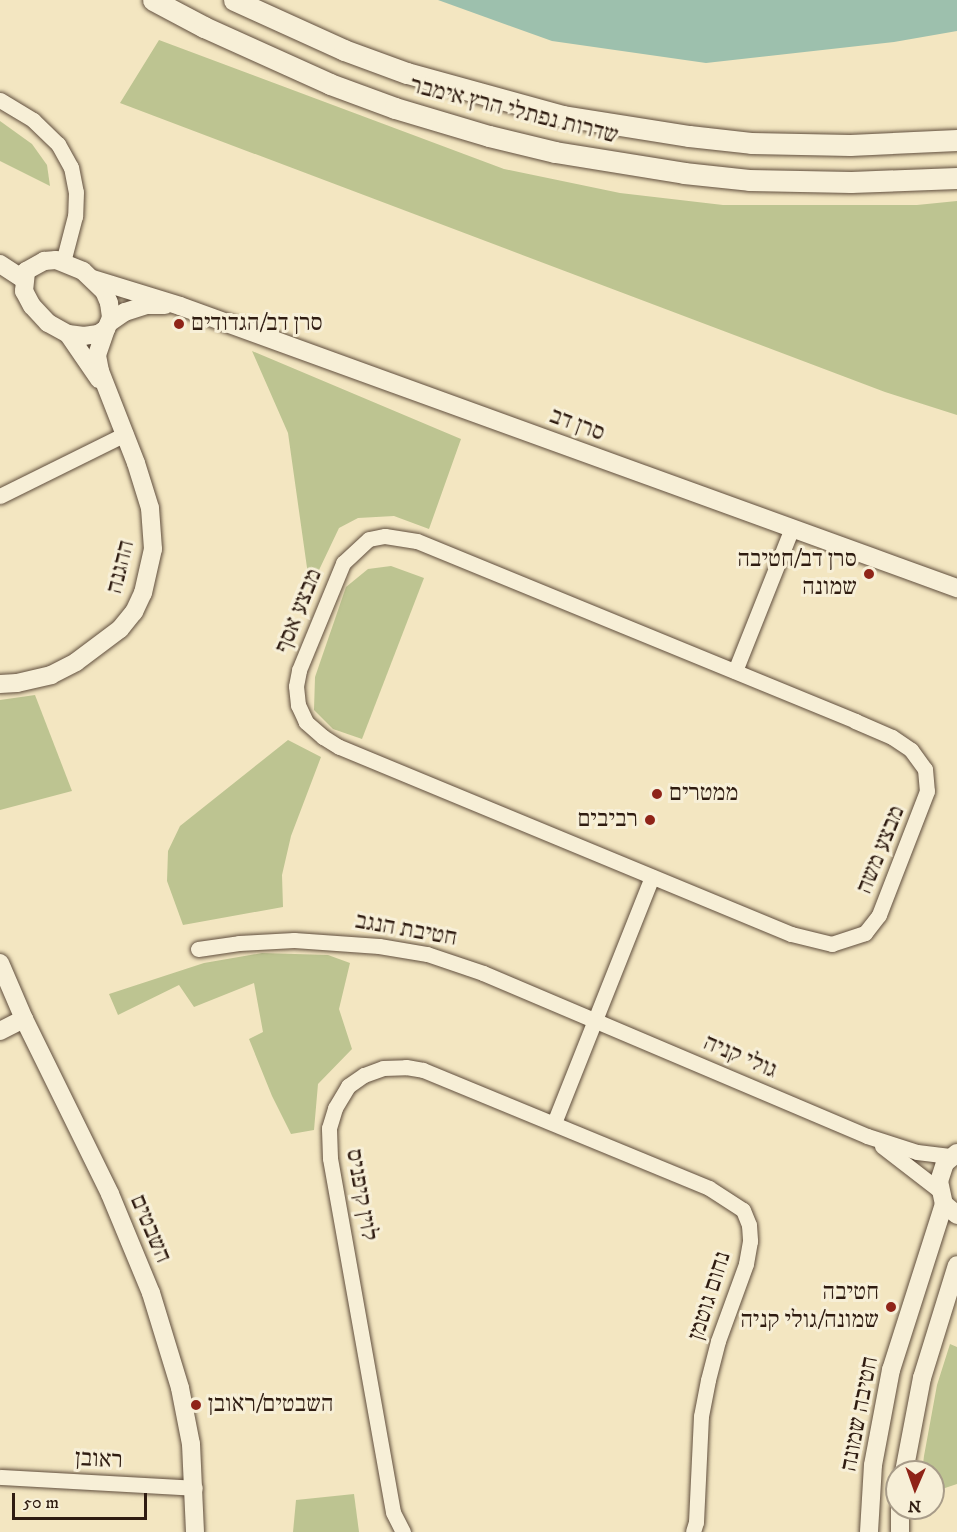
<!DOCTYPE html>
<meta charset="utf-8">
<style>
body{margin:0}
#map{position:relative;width:957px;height:1532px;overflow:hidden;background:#f3e6c1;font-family:"IM FELL DW Pica","Frank Ruhl Libre",serif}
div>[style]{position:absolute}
.green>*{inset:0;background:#bdc491}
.water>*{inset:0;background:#9dc0ad}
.roads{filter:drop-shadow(0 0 2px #604e3d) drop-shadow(0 0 2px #604e3d)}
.minor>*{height:15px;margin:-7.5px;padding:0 7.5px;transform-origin:7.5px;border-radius:7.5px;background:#f7efd7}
.tertiary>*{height:18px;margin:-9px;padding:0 9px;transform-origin:9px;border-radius:9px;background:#f7efd7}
.secondary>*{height:21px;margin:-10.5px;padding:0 10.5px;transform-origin:10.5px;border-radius:10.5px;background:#f7efd7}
.dots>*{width:16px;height:16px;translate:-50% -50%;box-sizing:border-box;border:3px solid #f7efd7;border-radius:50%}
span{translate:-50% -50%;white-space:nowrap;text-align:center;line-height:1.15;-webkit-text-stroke:6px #f7efd7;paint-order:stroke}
.street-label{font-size:24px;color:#2f1c11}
.poi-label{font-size:24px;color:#2f1c11}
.left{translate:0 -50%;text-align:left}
.right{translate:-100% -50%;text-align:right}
.north{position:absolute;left:885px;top:1460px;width:60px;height:60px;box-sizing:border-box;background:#f7efd7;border:2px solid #a79b88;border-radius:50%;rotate:182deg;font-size:16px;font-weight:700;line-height:24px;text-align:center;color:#2f1c11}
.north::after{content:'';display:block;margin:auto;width:21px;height:27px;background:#8f2418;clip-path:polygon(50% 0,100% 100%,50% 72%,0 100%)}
.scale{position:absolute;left:12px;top:1493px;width:135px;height:27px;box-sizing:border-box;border:3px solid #2f1c11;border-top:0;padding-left:8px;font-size:18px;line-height:21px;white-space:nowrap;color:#2f1c11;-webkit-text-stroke:4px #f7efd7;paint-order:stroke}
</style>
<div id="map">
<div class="green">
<i style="clip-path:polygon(159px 40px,504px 169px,620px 193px,723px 205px,917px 205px,957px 201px,957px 415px,885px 392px,120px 103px)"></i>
<i style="clip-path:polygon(0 121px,32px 144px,47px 165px,50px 186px,0 161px)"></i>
<i style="clip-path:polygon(252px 351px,461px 439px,429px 529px,394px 516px,358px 518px,339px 528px,310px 589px,288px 433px)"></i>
<i style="clip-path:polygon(391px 566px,424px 578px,362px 739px,333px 729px,314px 710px,315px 677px,346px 587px,368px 569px)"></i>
<i style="clip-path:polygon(35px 695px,72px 791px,0 810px,0 700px)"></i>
<i style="clip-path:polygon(288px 740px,321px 757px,291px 836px,282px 875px,283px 907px,183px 925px,167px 881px,168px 851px,180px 826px)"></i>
<i style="clip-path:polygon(262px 953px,328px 955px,350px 963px,339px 1009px,352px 1049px,318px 1084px,314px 1130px,291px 1134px,272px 1096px,249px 1039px,263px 1032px,254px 983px,194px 1007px,179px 985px,118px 1015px,109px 994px,204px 963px)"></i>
<i style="clip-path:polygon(950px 1344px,957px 1347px,957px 1484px,933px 1492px,933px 1472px,922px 1472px,924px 1456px,937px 1385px)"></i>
<i style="clip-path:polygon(354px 1494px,359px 1532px,293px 1532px,296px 1500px)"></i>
</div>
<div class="water">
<i style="clip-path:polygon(438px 0,957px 0,957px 31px,894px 42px,706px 63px,552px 41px)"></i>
</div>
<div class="roads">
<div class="minor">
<i style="left:0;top:100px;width:39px;rotate:31deg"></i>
<i style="left:33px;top:120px;width:35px;rotate:44deg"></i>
<i style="left:58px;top:144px;width:26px;rotate:61deg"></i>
<i style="left:71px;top:167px;width:25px;rotate:79deg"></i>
<i style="left:76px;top:192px;width:24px;rotate:92deg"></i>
<i style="left:75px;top:216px;width:48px;rotate:104.6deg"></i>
<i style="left:0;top:496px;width:140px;rotate:-26.4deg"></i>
<i style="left:385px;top:536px;width:32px;rotate:9deg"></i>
<i style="left:417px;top:541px;width:474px;rotate:22.3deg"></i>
<i style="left:855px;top:721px;width:40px;rotate:23.4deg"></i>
<i style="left:892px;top:737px;width:23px;rotate:34deg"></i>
<i style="left:911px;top:750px;width:24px;rotate:54deg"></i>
<i style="left:925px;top:769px;width:22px;rotate:85deg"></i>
<i style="left:927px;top:791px;width:133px;rotate:111.2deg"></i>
<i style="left:879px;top:915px;width:23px;rotate:128deg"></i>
<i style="left:865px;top:933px;width:35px;rotate:162deg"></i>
<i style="left:832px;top:944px;width:42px;rotate:-166.3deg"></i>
<i style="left:791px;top:934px;width:489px;rotate:-157.5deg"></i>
<i style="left:339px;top:747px;width:19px;rotate:-148deg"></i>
<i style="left:323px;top:737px;width:23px;rotate:-139deg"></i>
<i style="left:306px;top:722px;width:19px;rotate:-115deg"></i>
<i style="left:298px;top:705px;width:19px;rotate:-96deg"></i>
<i style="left:296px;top:686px;width:16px;rotate:-79deg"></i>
<i style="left:299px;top:670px;width:116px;rotate:-67.6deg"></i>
<i style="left:343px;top:563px;width:35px;rotate:-43deg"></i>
<i style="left:369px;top:539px;width:16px;rotate:-11deg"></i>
<i style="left:735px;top:671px;width:154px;rotate:-68.3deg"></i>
<i style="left:198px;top:949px;width:41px;rotate:-8.3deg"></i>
<i style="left:239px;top:943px;width:55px;rotate:-3.1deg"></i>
<i style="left:294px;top:940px;width:85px;rotate:4deg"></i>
<i style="left:379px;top:946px;width:49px;rotate:9.5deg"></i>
<i style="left:427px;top:954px;width:59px;rotate:18.7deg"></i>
<i style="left:483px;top:973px;width:417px;rotate:23deg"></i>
<i style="left:867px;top:1136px;width:52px;rotate:17.7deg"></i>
<i style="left:917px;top:1152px;width:35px;rotate:7deg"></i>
<i style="left:554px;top:1123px;width:265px;rotate:-68.3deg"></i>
<i style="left:882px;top:1146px;width:72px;rotate:37.7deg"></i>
<i style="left:0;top:1477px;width:195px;rotate:3.2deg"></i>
<i style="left:403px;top:1532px;width:22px;rotate:-117deg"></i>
<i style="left:393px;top:1512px;width:360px;rotate:-100.1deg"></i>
<i style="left:330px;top:1158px;width:30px;rotate:-92deg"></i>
<i style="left:329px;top:1128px;width:21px;rotate:-73deg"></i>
<i style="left:335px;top:1108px;width:26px;rotate:-59deg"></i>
<i style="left:348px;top:1086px;width:19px;rotate:-35deg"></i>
<i style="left:364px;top:1075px;width:20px;rotate:-20deg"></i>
<i style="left:383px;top:1068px;width:23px;rotate:-2deg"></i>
<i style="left:406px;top:1067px;width:17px;rotate:10deg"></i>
<i style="left:423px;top:1070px;width:309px;rotate:22.4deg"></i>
<i style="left:709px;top:1188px;width:40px;rotate:32.9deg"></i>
<i style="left:743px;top:1210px;width:16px;rotate:68deg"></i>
<i style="left:749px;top:1225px;width:16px;rotate:86deg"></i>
<i style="left:750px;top:1241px;width:23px;rotate:100deg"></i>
<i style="left:746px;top:1264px;width:82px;rotate:110deg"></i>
<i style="left:718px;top:1341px;width:40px;rotate:104.4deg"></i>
<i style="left:708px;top:1380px;width:37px;rotate:101deg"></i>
<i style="left:701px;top:1416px;width:106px;rotate:92.7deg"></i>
<i style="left:696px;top:1522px;width:10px;rotate:107deg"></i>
</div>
<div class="tertiary">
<i style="left:56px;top:260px;width:29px;rotate:22deg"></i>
<i style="left:83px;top:271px;width:29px;rotate:44deg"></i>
<i style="left:104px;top:291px;width:13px;rotate:67deg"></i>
<i style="left:109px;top:303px;width:15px;rotate:82deg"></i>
<i style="left:111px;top:318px;width:12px;rotate:114deg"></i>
<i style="left:106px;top:329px;width:9px;rotate:148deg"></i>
<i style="left:98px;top:334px;width:14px;rotate:172deg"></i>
<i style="left:84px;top:336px;width:16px;rotate:-173deg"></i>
<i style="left:68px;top:334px;width:23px;rotate:-151deg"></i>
<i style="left:48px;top:323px;width:23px;rotate:-133deg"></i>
<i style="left:32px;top:306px;width:17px;rotate:-118deg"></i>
<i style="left:24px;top:291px;width:20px;rotate:-84deg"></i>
<i style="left:26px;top:271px;width:21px;rotate:-29deg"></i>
<i style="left:44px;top:261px;width:12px;rotate:-5deg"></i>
<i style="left:0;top:264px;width:27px;rotate:33deg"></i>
<i style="left:93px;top:279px;width:91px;rotate:17.2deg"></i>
<i style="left:180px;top:306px;width:827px;rotate:19.95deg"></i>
<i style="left:109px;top:323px;width:19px;rotate:-35deg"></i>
<i style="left:125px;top:312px;width:22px;rotate:-18deg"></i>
<i style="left:146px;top:305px;width:19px"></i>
<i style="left:68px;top:334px;width:55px;rotate:55.4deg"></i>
<i style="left:0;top:684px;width:17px;rotate:-3deg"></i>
<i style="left:17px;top:683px;width:35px;rotate:-13deg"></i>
<i style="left:51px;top:675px;width:28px;rotate:-27deg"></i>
<i style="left:76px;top:662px;width:55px;rotate:-36.9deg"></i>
<i style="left:120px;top:629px;width:22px;rotate:-51deg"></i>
<i style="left:134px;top:612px;width:21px;rotate:-65deg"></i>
<i style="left:143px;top:593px;width:45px;rotate:-77.2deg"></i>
<i style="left:153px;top:549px;width:41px;rotate:-94.2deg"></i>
<i style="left:150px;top:508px;width:47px;rotate:-107.3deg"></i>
<i style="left:136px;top:463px;width:99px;rotate:-111.4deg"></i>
<i style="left:100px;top:371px;width:16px;rotate:-101deg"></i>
<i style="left:97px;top:355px;width:28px;rotate:-71deg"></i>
<i style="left:0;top:963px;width:61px;rotate:66.8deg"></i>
<i style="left:24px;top:1019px;width:195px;rotate:63.8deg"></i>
<i style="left:110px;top:1194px;width:107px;rotate:67.5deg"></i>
<i style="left:151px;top:1293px;width:99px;rotate:73deg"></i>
<i style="left:180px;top:1388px;width:57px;rotate:78.9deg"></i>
<i style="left:191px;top:1444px;width:88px;rotate:87.4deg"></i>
<i style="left:0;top:1031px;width:27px;rotate:-27deg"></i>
<i style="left:957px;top:1153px;width:16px;rotate:140deg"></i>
<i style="left:945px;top:1163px;width:19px;rotate:108deg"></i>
<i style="left:939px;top:1181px;width:24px;rotate:78deg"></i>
<i style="left:944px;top:1204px;width:17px;rotate:40deg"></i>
<i style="left:904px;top:1472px;width:96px;rotate:-79.2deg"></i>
<i style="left:922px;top:1378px;width:118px;rotate:-72.8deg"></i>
<i style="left:900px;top:1508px;width:24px;rotate:90deg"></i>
<i style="left:869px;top:1532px;width:67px;rotate:-86.6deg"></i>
<i style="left:873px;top:1465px;width:97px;rotate:-79.3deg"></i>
<i style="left:891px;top:1370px;width:174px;rotate:-72.3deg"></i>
</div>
<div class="secondary">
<i style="left:153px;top:0;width:58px;rotate:27.9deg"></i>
<i style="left:204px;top:27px;width:138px;rotate:24.3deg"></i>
<i style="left:330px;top:84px;width:69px;rotate:20.3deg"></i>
<i style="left:395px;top:108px;width:98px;rotate:16.6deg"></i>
<i style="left:489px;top:136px;width:68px;rotate:13.6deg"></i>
<i style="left:555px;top:152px;width:131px;rotate:9.2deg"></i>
<i style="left:684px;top:173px;width:65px;rotate:6.1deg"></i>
<i style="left:749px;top:180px;width:102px;rotate:1.1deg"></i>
<i style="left:851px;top:182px;width:106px;rotate:-2.2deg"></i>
<i style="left:234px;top:0;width:121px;rotate:24.4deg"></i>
<i style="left:344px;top:50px;width:67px;rotate:20.1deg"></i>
<i style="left:407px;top:73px;width:162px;rotate:15.4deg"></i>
<i style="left:563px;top:116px;width:128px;rotate:9deg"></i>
<i style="left:689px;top:136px;width:62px;rotate:6.4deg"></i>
<i style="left:751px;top:143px;width:99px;rotate:1.2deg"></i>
<i style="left:850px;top:145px;width:107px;rotate:-2.7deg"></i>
</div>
</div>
<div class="dots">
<i style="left:179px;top:324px;background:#8f2418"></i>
<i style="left:869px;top:574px;background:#8f2418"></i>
<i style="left:657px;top:794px;background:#8f2418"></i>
<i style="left:650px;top:820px;background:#8f2418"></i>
<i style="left:891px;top:1307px;background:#8f2418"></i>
<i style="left:196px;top:1405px;background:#8f2418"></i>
</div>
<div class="street-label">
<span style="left:514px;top:111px;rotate:14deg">שדרות נפתלי הרץ אימבר</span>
<span style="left:577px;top:425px;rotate:20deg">סרן דב</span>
<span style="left:121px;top:567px;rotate:-76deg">ההגנה</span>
<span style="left:299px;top:611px;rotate:-68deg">מבצע אסף</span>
<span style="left:881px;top:850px;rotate:-68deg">מבצע משה</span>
<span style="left:406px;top:930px;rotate:10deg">חטיבת הנגב</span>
<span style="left:740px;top:1057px;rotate:23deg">גולי קניה</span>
<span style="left:361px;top:1195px;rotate:80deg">לוין קיפניס</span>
<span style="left:150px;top:1229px;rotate:67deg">השבטים</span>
<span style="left:710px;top:1296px;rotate:-72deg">נחום גוטמן</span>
<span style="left:860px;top:1414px;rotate:-79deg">חטיבה שמונה</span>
<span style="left:99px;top:1460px;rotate:3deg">ראובן</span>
</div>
<div class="poi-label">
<span class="left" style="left:191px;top:324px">סרן דב/הגדודים</span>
<span class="right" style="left:857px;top:574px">סרן דב/חטיבה<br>שמונה</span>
<span class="left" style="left:669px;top:794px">ממטרים</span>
<span class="right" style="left:638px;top:820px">רביבים</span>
<span class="right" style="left:879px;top:1307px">חטיבה<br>שמונה/גולי קניה</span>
<span class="left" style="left:208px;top:1405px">השבטים/ראובן</span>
</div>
<div class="north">N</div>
<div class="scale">50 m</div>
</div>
